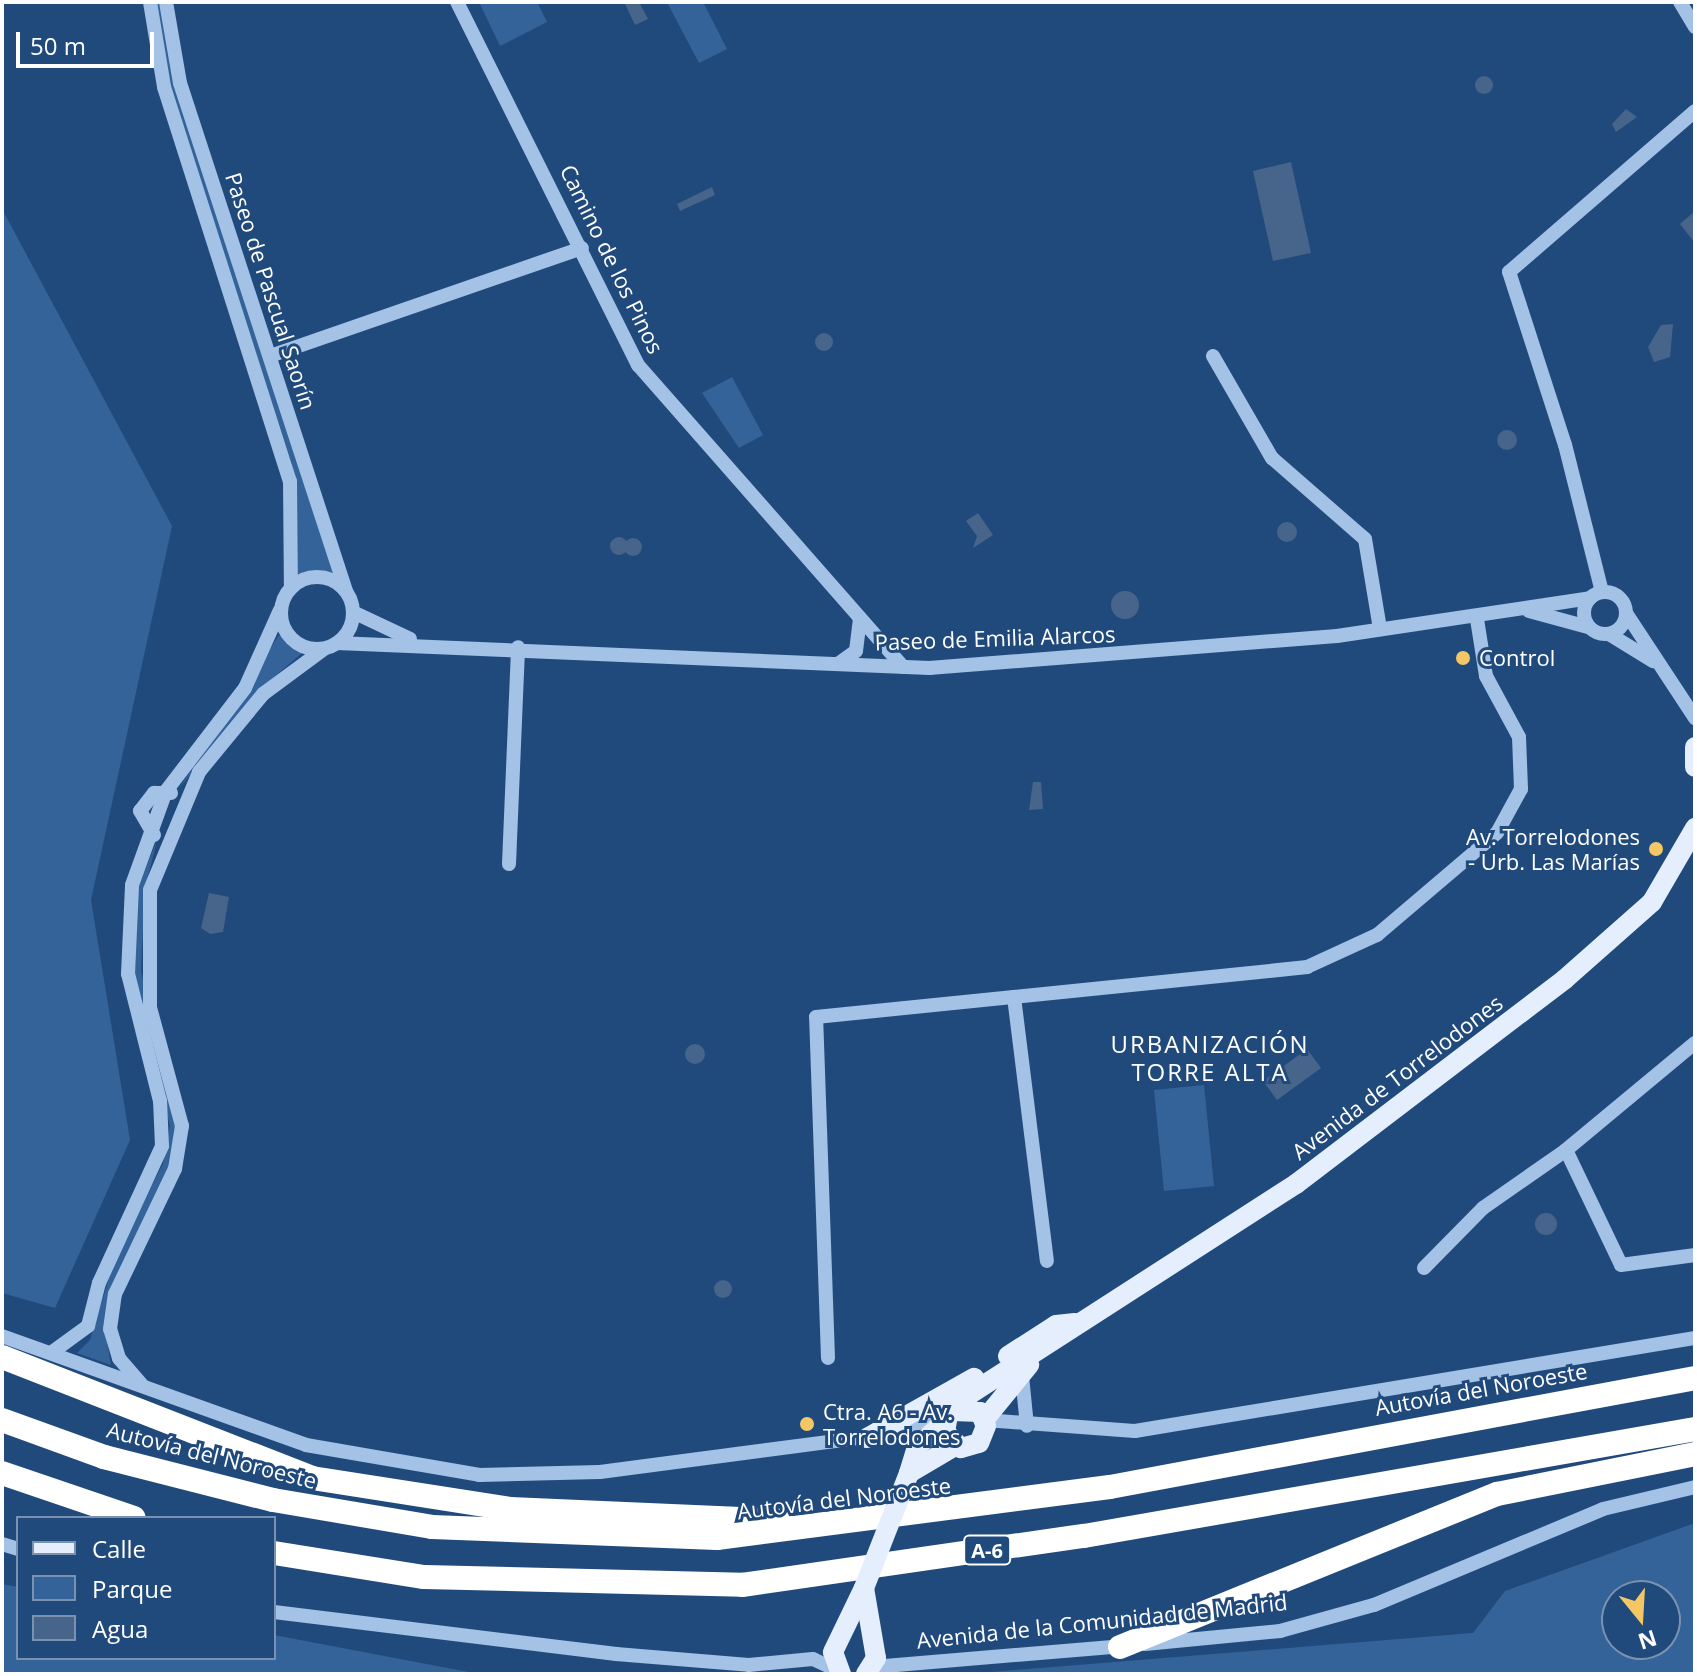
<!DOCTYPE html>
<meta charset="utf-8">
<style>
body{margin:0}
#map{position:relative;width:1697px;height:1676px;overflow:hidden;background:#214a7c;font-family:"Open Sans",sans-serif}
div>[style]{position:absolute}
.green>*{inset:0;background:#34639a}
.water>*{inset:0;background:#47658a}
.round{border-radius:50%}
.minor>*{height:14px;margin:-7px;padding:0 7px;transform-origin:7px;border-radius:7px;background:#a3c2e6}
.minor>.ring{margin:-7px;padding:0;box-sizing:content-box;background:none;border:14px solid #a3c2e6;border-radius:50%}
.major>*{height:20px;margin:-10px;padding:0 10px;transform-origin:10px;border-radius:10px;background:#e4eefd}
.highway>*{height:24px;margin:-12px;padding:0 12px;transform-origin:12px;border-radius:12px;background:#fff}
.major-bridge>*{height:20px;margin:-10px;padding:0 10px;transform-origin:10px;border-radius:10px;background:#e4eefd}
.dots>*{width:22px;height:22px;translate:-50% -50%;box-sizing:border-box;border:4px solid #214a7c;border-radius:50%}
span{translate:-50% -50%;white-space:nowrap;text-align:center;line-height:1.15;-webkit-text-stroke:6px #214a7c;paint-order:stroke}
.shield-label span{padding:2px 6px;background:#214a7c;border:2px solid;border-radius:6px;-webkit-text-stroke-width:0}
.shield-label{font-size:20px;color:#fff;font-weight:700}
.street-label{font-size:22px;color:#fff}
.poi-label{font-size:22px;color:#fff}
.left{translate:0 -50%;text-align:left}
.right{translate:-100% -50%;text-align:right}
.neighbourhood-label{font-size:24px;color:#fff;letter-spacing:2px}
.frame{position:absolute;inset:0;border:4px solid #fff;pointer-events:none}
.legend{position:absolute;left:16px;top:1516px;width:260px;height:144px;box-sizing:border-box;background:#214a7c;border:2px solid #7a92b0;margin:0;padding:10px 14px;list-style:none;font-size:24px;color:#fff}
.legend li{display:flex;align-items:center;gap:16px;height:40px}
.legend b{width:40px;border:2px solid #7a92b0}
.north{position:absolute;left:1601px;top:1580px;width:80px;height:80px;box-sizing:border-box;background:#214a7c;border:2px solid #7a92b0;border-radius:50%;rotate:162deg;font-size:22px;font-weight:700;line-height:32px;text-align:center;color:#fff}
.north::after{content:'';display:block;margin:auto;width:28px;height:36px;background:#f3c864;clip-path:polygon(50% 0,100% 100%,50% 72%,0 100%)}
.scale{position:absolute;left:16px;top:32px;width:138px;height:36px;box-sizing:border-box;border:4px solid #fff;border-top:0;padding-left:10px;font-size:24px;line-height:28px;white-space:nowrap;color:#fff;-webkit-text-stroke:6px #214a7c;paint-order:stroke}
</style>
<div id="map">
<div class="green">
<i style="clip-path:polygon(155px 2px,162px 2px,333px 572px,296px 575px,292px 464px,169px 86px)"></i>
<i style="clip-path:polygon(479px 2px,537px 2px,547px 22px,500px 46px)"></i>
<i style="clip-path:polygon(703px 2px,727px 49px,699px 63px,668px 4px)"></i>
<i style="clip-path:polygon(2px 209px,172px 526px,91px 900px,130px 1140px,55px 1308px,2px 1293px)"></i>
<i style="clip-path:polygon(732px 377px,763px 435px,739px 448px,702px 393px)"></i>
<i style="clip-path:polygon(279px 635px,302px 653px,259px 690px,178px 790px)"></i>
<i style="clip-path:polygon(157px 840px,145px 889px,141px 971px,177px 1126px,169px 1167px,109px 1292px,104px 1326px,111px 1365px,77px 1353px,90px 1340px,118px 1249px,163px 1164px,170px 1126px,133px 972px,138px 888px)"></i>
<i style="clip-path:polygon(1204px 1085px,1214px 1186px,1164px 1191px,1154px 1090px)"></i>
<i style="clip-path:polygon(evenodd,1695px 1523px,1695px 1674px,965px 1674px,1473px 1633px,1505px 1591px,1695px 1523px,1617px 1596px,1665px 1596px,1665px 1644px,1617px 1644px,1617px 1596px)"></i>
<i style="clip-path:polygon(2px 1584px,18px 1587px,18px 1658px,274px 1658px,274px 1635px,479px 1674px,2px 1674px)"></i>
</div>
<div class="water">
<i style="clip-path:polygon(624px 2px,639px 2px,648px 19px,635px 25px)"></i>
<i class="round" style="left:1475px;top:76px;width:18px;height:18px"></i>
<i style="clip-path:polygon(1626px 109px,1637px 117px,1616px 132px,1612px 124px)"></i>
<i style="clip-path:polygon(1291px 162px,1311px 253px,1273px 261px,1253px 171px)"></i>
<i style="clip-path:polygon(712px 187px,715px 195px,680px 211px,677px 204px)"></i>
<i style="clip-path:polygon(1695px 211px,1695px 241px,1694px 242px,1680px 224px)"></i>
<i style="clip-path:polygon(1673px 324px,1670px 357px,1654px 362px,1648px 347px,1661px 325px)"></i>
<i class="round" style="left:815px;top:333px;width:18px;height:18px"></i>
<i class="round" style="left:1497px;top:430px;width:20px;height:20px"></i>
<i style="clip-path:polygon(978px 513px,993px 535px,973px 548px,977px 536px,966px 521px)"></i>
<i class="round" style="left:1277px;top:522px;width:20px;height:20px"></i>
<i class="round" style="left:610px;top:537px;width:18px;height:18px"></i>
<i class="round" style="left:624px;top:538px;width:18px;height:18px"></i>
<i class="round" style="left:1111px;top:591px;width:28px;height:28px"></i>
<i style="clip-path:polygon(1033px 782px,1041px 782px,1043px 809px,1029px 810px)"></i>
<i style="clip-path:polygon(209px 893px,229px 897px,223px 932px,210px 934px,201px 928px)"></i>
<i class="round" style="left:685px;top:1044px;width:20px;height:20px"></i>
<i style="clip-path:polygon(1307px 1049px,1321px 1068px,1277px 1100px,1263px 1081px)"></i>
<i class="round" style="left:1535px;top:1213px;width:22px;height:22px"></i>
<i class="round" style="left:714px;top:1280px;width:18px;height:18px"></i>
</div>
<div class="minor">
<i style="left:150px;top:2px;width:86px;rotate:80.6deg"></i>
<i style="left:164px;top:87px;width:414px;rotate:72.3deg"></i>
<i style="left:290px;top:481px;width:107px;rotate:89.5deg"></i>
<i style="left:166px;top:2px;width:82px;rotate:80.2deg"></i>
<i style="left:180px;top:83px;width:534px;rotate:71.9deg"></i>
<i style="left:457px;top:2px;width:406px;rotate:63.5deg"></i>
<i style="left:638px;top:365px;width:402px;rotate:48.7deg"></i>
<i style="left:1680px;top:2px;width:29px;rotate:59deg"></i>
<i style="left:270px;top:356px;width:330px;rotate:-19.1deg"></i>
<i style="left:1213px;top:356px;width:118px;rotate:60deg"></i>
<i style="left:1272px;top:458px;width:123px;rotate:41.1deg"></i>
<i style="left:1365px;top:539px;width:91px;rotate:80.5deg"></i>
<i class="ring" style="left:281px;top:577px;width:58px;height:58px"></i>
<i style="left:1602px;top:592px;width:152px;rotate:-104.1deg"></i>
<i style="left:1565px;top:445px;width:182px;rotate:-107.9deg"></i>
<i style="left:1509px;top:272px;width:246px;rotate:-40.9deg"></i>
<i class="ring" style="left:1584px;top:592px;width:28px;height:28px"></i>
<i style="left:1529px;top:611px;width:61px;rotate:15.2deg"></i>
<i style="left:353px;top:612px;width:63px;rotate:25.3deg"></i>
<i style="left:1626px;top:613px;width:126px;rotate:56.7deg"></i>
<i style="left:1609px;top:634px;width:52px;rotate:31.5deg"></i>
<i style="left:337px;top:643px;width:593px;rotate:2.42deg"></i>
<i style="left:929px;top:668px;width:409px;rotate:-4.5deg"></i>
<i style="left:1337px;top:636px;width:256px;rotate:-8.5deg"></i>
<i style="left:838px;top:664px;width:22px;rotate:-36deg"></i>
<i style="left:856px;top:651px;width:33px;rotate:-83deg"></i>
<i style="left:154px;top:835px;width:28px;rotate:-120deg"></i>
<i style="left:140px;top:811px;width:23px;rotate:-52deg"></i>
<i style="left:154px;top:793px;width:17px"></i>
<i style="left:509px;top:864px;width:217px;rotate:-87.6deg"></i>
<i style="left:1014px;top:997px;width:266px;rotate:82.9deg"></i>
<i style="left:1566px;top:1150px;width:127px;rotate:64.4deg"></i>
<i style="left:1621px;top:1265px;width:75px;rotate:-7.7deg"></i>
<i style="left:1424px;top:1268px;width:84px;rotate:-45.5deg"></i>
<i style="left:1483px;top:1208px;width:101px;rotate:-34.9deg"></i>
<i style="left:1566px;top:1150px;width:168px;rotate:-39.7deg"></i>
<i style="left:2px;top:1336px;width:323px;rotate:19.7deg"></i>
<i style="left:306px;top:1445px;width:176px;rotate:9.8deg"></i>
<i style="left:479px;top:1475px;width:121px;rotate:-1.4deg"></i>
<i style="left:600px;top:1472px;width:275px;rotate:-7.5deg"></i>
<i style="left:51px;top:1353px;width:46px;rotate:-36.1deg"></i>
<i style="left:88px;top:1326px;width:44px;rotate:-75.7deg"></i>
<i style="left:99px;top:1283px;width:151px;rotate:-65.3deg"></i>
<i style="left:162px;top:1146px;width:45px;rotate:-92.5deg"></i>
<i style="left:160px;top:1101px;width:131px;rotate:-104.1deg"></i>
<i style="left:128px;top:974px;width:89px;rotate:-87.4deg"></i>
<i style="left:132px;top:885px;width:100px;rotate:-70.1deg"></i>
<i style="left:166px;top:791px;width:130px;rotate:-52.5deg"></i>
<i style="left:245px;top:688px;width:85px;rotate:-65.8deg"></i>
<i style="left:828px;top:1358px;width:341px;rotate:-92deg"></i>
<i style="left:816px;top:1017px;width:494px;rotate:-5.8deg"></i>
<i style="left:1307px;top:967px;width:77px;rotate:-24.6deg"></i>
<i style="left:1377px;top:935px;width:157px;rotate:-40.4deg"></i>
<i style="left:1497px;top:833px;width:50px;rotate:-61.4deg"></i>
<i style="left:1521px;top:789px;width:52px;rotate:-92.2deg"></i>
<i style="left:1519px;top:737px;width:69px;rotate:-118.4deg"></i>
<i style="left:1486px;top:676px;width:58px;rotate:-99deg"></i>
<i style="left:1022px;top:1376px;width:50px;rotate:84.3deg"></i>
<i style="left:143px;top:1386px;width:37px;rotate:-131deg"></i>
<i style="left:119px;top:1358px;width:30px;rotate:-107deg"></i>
<i style="left:110px;top:1329px;width:35px;rotate:-82deg"></i>
<i style="left:115px;top:1294px;width:139px;rotate:-64.4deg"></i>
<i style="left:175px;top:1169px;width:44px;rotate:-80.8deg"></i>
<i style="left:182px;top:1126px;width:123px;rotate:-105.1deg"></i>
<i style="left:150px;top:1007px;width:117px;rotate:-90deg"></i>
<i style="left:150px;top:890px;width:128px;rotate:-67.4deg"></i>
<i style="left:199px;top:772px;width:101px;rotate:-50.6deg"></i>
<i style="left:263px;top:694px;width:76px;rotate:-36.4deg"></i>
<i style="left:985px;top:1420px;width:150px;rotate:4.2deg"></i>
<i style="left:1135px;top:1431px;width:568px;rotate:-9.43deg"></i>
<i style="left:893px;top:1430px;width:57px;rotate:-15.3deg"></i>
<i style="left:2px;top:1544px;width:17px;rotate:17deg"></i>
<i style="left:274px;top:1612px;width:345px;rotate:7deg"></i>
<i style="left:616px;top:1654px;width:133px;rotate:4.7deg"></i>
<i style="left:749px;top:1665px;width:64px;rotate:-5.4deg"></i>
<i style="left:813px;top:1659px;width:26px;rotate:25deg"></i>
<i style="left:1145px;top:1644px;width:136px;rotate:-5.5deg"></i>
<i style="left:1280px;top:1631px;width:98px;rotate:-15.5deg"></i>
<i style="left:1374px;top:1605px;width:248px;rotate:-22.7deg"></i>
<i style="left:1603px;top:1509px;width:95px;rotate:-13.4deg"></i>
<i style="left:875px;top:1674px;width:7px;rotate:-106deg"></i>
<i style="left:873px;top:1667px;width:252px;rotate:-4.8deg"></i>
</div>
<div class="major">
<i style="left:1695px;top:747px;width:20px;rotate:90deg"></i>
<i style="left:1008px;top:1356px;width:57px;rotate:-32.9deg"></i>
<i style="left:1056px;top:1325px;width:19px;rotate:-6deg"></i>
<i style="left:952px;top:1411px;width:28px;rotate:2deg"></i>
<i style="left:980px;top:1412px;width:15px;rotate:67deg"></i>
<i style="left:986px;top:1426px;width:18px;rotate:112deg"></i>
<i style="left:979px;top:1443px;width:19px;rotate:164deg"></i>
<i style="left:961px;top:1448px;width:23px;rotate:-135deg"></i>
<i style="left:945px;top:1432px;width:17px;rotate:-80deg"></i>
<i style="left:948px;top:1415px;width:6px;rotate:-45deg"></i>
<i style="left:952px;top:1411px;width:25px;rotate:-43deg"></i>
<i style="left:970px;top:1394px;width:388px;rotate:-32.8deg"></i>
<i style="left:1296px;top:1184px;width:338px;rotate:-37.3deg"></i>
<i style="left:1565px;top:979px;width:116px;rotate:-41.5deg"></i>
<i style="left:1652px;top:902px;width:86px;rotate:-59.8deg"></i>
<i style="left:985px;top:1419px;width:70px;rotate:-50.8deg"></i>
<i style="left:867px;top:1438px;width:123px;rotate:-29.3deg"></i>
<i style="left:909px;top:1473px;width:27px;rotate:-73deg"></i>
<i style="left:917px;top:1447px;width:40px;rotate:-43deg"></i>
<i style="left:909px;top:1473px;width:53px;rotate:-30.4deg"></i>
<i style="left:864px;top:1588px;width:71px;rotate:80.3deg"></i>
<i style="left:876px;top:1658px;width:19px;rotate:122deg"></i>
<i style="left:841px;top:1674px;width:23px;rotate:-110deg"></i>
<i style="left:833px;top:1652px;width:71px;rotate:-64.2deg"></i>
</div>
<div class="highway">
<i style="left:2px;top:1357px;width:333px;rotate:21.3deg"></i>
<i style="left:312px;top:1478px;width:200px;rotate:8.9deg"></i>
<i style="left:510px;top:1509px;width:271px;rotate:2.5deg"></i>
<i style="left:2px;top:1420px;width:109px;rotate:19.9deg"></i>
<i style="left:104px;top:1457px;width:174px;rotate:14.3deg"></i>
<i style="left:273px;top:1500px;width:161px;rotate:9.6deg"></i>
<i style="left:432px;top:1527px;width:285px;rotate:2.2deg"></i>
<i style="left:717px;top:1538px;width:396px;rotate:-7.4deg"></i>
<i style="left:1110px;top:1487px;width:595px;rotate:-10.55deg"></i>
<i style="left:2px;top:1473px;width:139px;rotate:18.8deg"></i>
<i style="left:274px;top:1553px;width:152px;rotate:9.1deg"></i>
<i style="left:424px;top:1577px;width:318px;rotate:1.4deg"></i>
<i style="left:742px;top:1585px;width:345px;rotate:-8.2deg"></i>
<i style="left:1084px;top:1536px;width:620px;rotate:-9.93deg"></i>
<i style="left:1120px;top:1647px;width:407px;rotate:-22.1deg"></i>
<i style="left:1497px;top:1494px;width:202px;rotate:-11.4deg"></i>
</div>
<div class="major-bridge">
<i style="left:864px;top:1588px;width:123px;rotate:-68.6deg"></i>
</div>
<div class="dots">
<i style="left:1463px;top:658px;background:#f3c864"></i>
<i style="left:1656px;top:849px;background:#f3c864"></i>
<i style="left:807px;top:1424px;background:#f3c864"></i>
</div>
<div class="shield-label">
<span style="left:987px;top:1550px">A-6</span>
</div>
<div class="street-label">
<span style="left:612px;top:259px;rotate:64deg">Camino de los Pinos</span>
<span style="left:271px;top:291px;rotate:72deg">Paseo de Pascual Saorín</span>
<span style="left:995px;top:638px;rotate:-2deg">Paseo de Emilia Alarcos</span>
<span style="left:1397px;top:1077px;rotate:-37deg">Avenida de Torrelodones</span>
<span style="left:1481px;top:1389px;rotate:-10deg">Autovía del Noroeste</span>
<span style="left:212px;top:1455px;rotate:14deg">Autovía del Noroeste</span>
<span style="left:844px;top:1498px;rotate:-7deg">Autovía del Noroeste</span>
<span style="left:1102px;top:1621px;rotate:-6deg">Avenida de la Comunidad de Madrid</span>
</div>
<div class="poi-label">
<span class="left" style="left:1479px;top:658px">Control</span>
<span class="right" style="left:1640px;top:849px">Av. Torrelodones<br>- Urb. Las Marías</span>
<span class="left" style="left:823px;top:1424px">Ctra. A6 - Av.<br>Torrelodones</span>
</div>
<div class="neighbourhood-label">
<span style="left:1210px;top:1058px">URBANIZACIÓN<br>TORRE ALTA</span>
</div>
<div class="frame"></div>
<ul class="legend">
<li><b style="height:10px;background:#e4eefd"></b>Calle</li>
<li><b style="height:22px;background:#34639a"></b>Parque</li>
<li><b style="height:22px;background:#47658a"></b>Agua</li>
</ul>
<div class="north">N</div>
<div class="scale">50 m</div>
</div>
